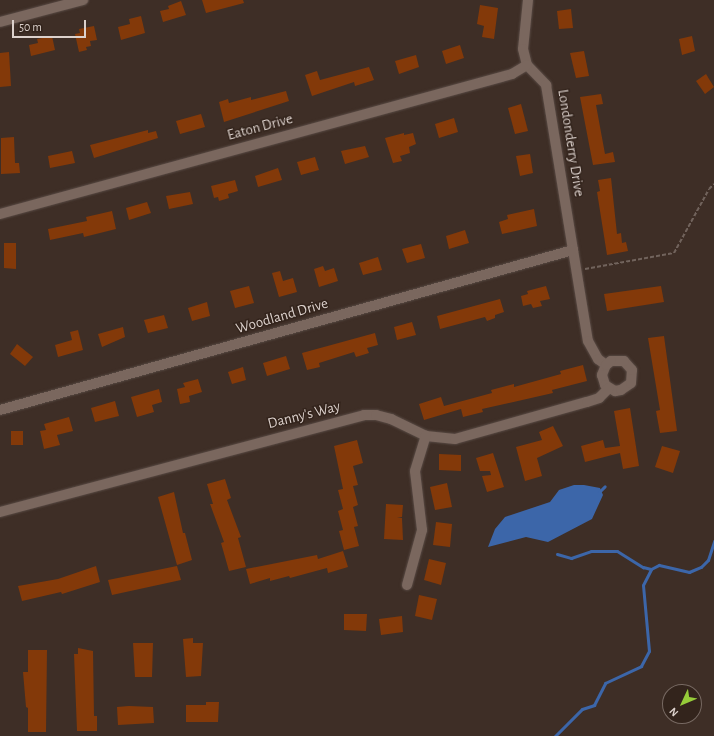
<!DOCTYPE html>
<style>
body{margin:0}
#map{position:relative;width:714px;height:736px;overflow:hidden;background:#3e2e26;font-family:"Alegreya Sans",sans-serif}
div>[style]{position:absolute}
.water>*{inset:0;background:#3c66a9}
.stream>*{height:3px;margin:-1.5px;padding:0 1.5px;transform-origin:1.5px;border-radius:1.5px;background:#3c66a9}
.building>*{inset:0;background:#833909}
.path>*{height:2px;margin-top:-1px;transform-origin:0;background:repeating-linear-gradient(90deg,#71635c 0 4px,transparent 0 6px)}
.roads{filter:drop-shadow(0 0 1px #584a44) drop-shadow(0 0 1px #584a44)}
.minor>*{height:10px;margin:-5px;padding:0 5px;transform-origin:5px;border-radius:5px;background:#7a675e}
span{translate:-50% -50%;white-space:nowrap;text-align:center;line-height:1.15;-webkit-text-stroke:3px #33241c;paint-order:stroke}
.street-label{font-size:15px;color:#dcd1cc}
.north{position:absolute;left:662px;top:684px;width:40px;height:40px;box-sizing:border-box;background:#33241c;border:1px solid #776962;border-radius:50%;rotate:226deg;font-size:11px;font-weight:700;line-height:16px;text-align:center;color:#dcd1cc}
.north::after{content:'';display:block;margin:auto;width:14px;height:18px;background:#96cc39;clip-path:polygon(50% 0,100% 100%,50% 72%,0 100%)}
.scale{position:absolute;left:12px;top:20px;width:74px;height:18px;box-sizing:border-box;border:2px solid #dcd1cc;border-top:0;padding-left:5px;font-size:12px;line-height:14px;white-space:nowrap;color:#dcd1cc;-webkit-text-stroke:3px #33241c;paint-order:stroke}
</style>
<div id="map">
<div class="water">
<i style="clip-path:polygon(584px 485px,600px 488px,603px 495px,592px 519px,548px 542px,526px 537px,488px 547px,495px 529px,505px 517px,550px 502px,559px 490px,574px 485px)"></i>
</div>
<div class="stream">
<i style="left:599px;top:492px;width:8px;rotate:-45deg"></i>
<i style="left:557px;top:554px;width:15px;rotate:16deg"></i>
<i style="left:571px;top:558px;width:21px;rotate:-19deg"></i>
<i style="left:591px;top:551px;width:26px"></i>
<i style="left:617px;top:551px;width:31px;rotate:32deg"></i>
<i style="left:643px;top:567px;width:8px;rotate:14deg"></i>
<i style="left:555px;top:736px;width:38px;rotate:-45deg"></i>
<i style="left:582px;top:709px;width:13px;rotate:-18deg"></i>
<i style="left:594px;top:705px;width:25px;rotate:-63deg"></i>
<i style="left:605px;top:683px;width:40px;rotate:-25deg"></i>
<i style="left:641px;top:666px;width:17px;rotate:-62deg"></i>
<i style="left:649px;top:651px;width:66px;rotate:-95.2deg"></i>
<i style="left:643px;top:585px;width:18px;rotate:-63deg"></i>
<i style="left:651px;top:569px;width:9px;rotate:-27deg"></i>
<i style="left:659px;top:565px;width:31px;rotate:13deg"></i>
<i style="left:689px;top:572px;width:13px;rotate:-23deg"></i>
<i style="left:701px;top:567px;width:10px;rotate:-45deg"></i>
<i style="left:708px;top:560px;width:20px;rotate:-72deg"></i>
</div>
<div class="building">
<i style="clip-path:polygon(202px 0,243px 0,244px 3px,206px 13px)"></i>
<i style="clip-path:polygon(181px 1px,186px 15px,163px 22px,160px 11px,169px 9px,168px 6px)"></i>
<i style="clip-path:polygon(480px 5px,498px 8px,494px 39px,482px 37px,484px 26px,477px 24px)"></i>
<i style="clip-path:polygon(571px 9px,573px 28px,559px 29px,557px 11px)"></i>
<i style="clip-path:polygon(141px 16px,145px 33px,121px 40px,118px 27px,130px 24px,129px 19px)"></i>
<i style="clip-path:polygon(94px 26px,97px 40px,90px 41px,91px 46px,86px 47px,87px 50px,79px 52px,75px 34px,80px 33px,79px 29px)"></i>
<i style="clip-path:polygon(52px 36px,55px 50px,31px 56px,29px 45px,38px 43px,37px 39px)"></i>
<i style="clip-path:polygon(692px 36px,695px 51px,682px 55px,679px 39px)"></i>
<i style="clip-path:polygon(460px 45px,464px 58px,446px 64px,442px 51px)"></i>
<i style="clip-path:polygon(584px 51px,589px 76px,576px 78px,570px 53px)"></i>
<i style="clip-path:polygon(9px 52px,11px 86px,0 87px,0 53px)"></i>
<i style="clip-path:polygon(416px 55px,419px 67px,399px 74px,395px 61px)"></i>
<i style="clip-path:polygon(369px 67px,374px 80px,355px 86px,354px 82px,312px 96px,305px 75px,317px 71px,320px 80px)"></i>
<i style="clip-path:polygon(706px 74px,714px 87px,705px 94px,696px 81px)"></i>
<i style="clip-path:polygon(286px 91px,289px 101px,224px 122px,219px 102px,228px 99px,229px 103px,251px 97px,251px 100px)"></i>
<i style="clip-path:polygon(601px 94px,603px 104px,596px 105px,605px 154px,613px 152px,615px 162px,593px 165px,580px 97px)"></i>
<i style="clip-path:polygon(521px 104px,528px 131px,515px 134px,508px 108px)"></i>
<i style="clip-path:polygon(201px 114px,205px 127px,180px 134px,176px 121px)"></i>
<i style="clip-path:polygon(454px 118px,458px 132px,439px 138px,435px 124px)"></i>
<i style="clip-path:polygon(148px 130px,148px 133px,156px 131px,158px 138px,94px 158px,90px 145px)"></i>
<i style="clip-path:polygon(404px 133px,404px 135px,413px 133px,416px 144px,409px 147px,410px 153px,400px 156px,402px 161px,393px 163px,385px 138px)"></i>
<i style="clip-path:polygon(14px 137px,15px 163px,19px 163px,20px 173px,1px 174px,1px 138px)"></i>
<i style="clip-path:polygon(365px 146px,369px 157px,345px 164px,341px 151px)"></i>
<i style="clip-path:polygon(72px 151px,75px 163px,50px 168px,48px 156px)"></i>
<i style="clip-path:polygon(530px 154px,533px 173px,520px 176px,516px 156px)"></i>
<i style="clip-path:polygon(315px 157px,319px 170px,301px 175px,297px 162px)"></i>
<i style="clip-path:polygon(278px 168px,282px 180px,258px 187px,255px 176px)"></i>
<i style="clip-path:polygon(611px 178px,617px 234px,621px 233px,622px 243px,626px 242px,628px 251px,607px 255px,597px 192px,600px 191px,598px 180px)"></i>
<i style="clip-path:polygon(235px 180px,238px 191px,228px 194px,229px 198px,219px 201px,218px 197px,214px 198px,211px 186px)"></i>
<i style="clip-path:polygon(190px 192px,193px 204px,169px 209px,166px 196px)"></i>
<i style="clip-path:polygon(147px 202px,151px 213px,129px 220px,126px 208px)"></i>
<i style="clip-path:polygon(534px 209px,537px 226px,502px 234px,499px 222px,508px 219px,507px 215px)"></i>
<i style="clip-path:polygon(112px 211px,116px 229px,84px 237px,83px 233px,50px 240px,48px 229px,87px 221px,86px 217px)"></i>
<i style="clip-path:polygon(465px 230px,469px 243px,449px 249px,446px 236px)"></i>
<i style="clip-path:polygon(4px 243px,16px 243px,16px 269px,4px 268px)"></i>
<i style="clip-path:polygon(421px 244px,425px 258px,407px 263px,402px 249px)"></i>
<i style="clip-path:polygon(378px 257px,382px 270px,363px 275px,359px 263px)"></i>
<i style="clip-path:polygon(323px 266px,325px 271px,334px 268px,338px 281px,319px 287px,314px 269px)"></i>
<i style="clip-path:polygon(280px 271px,283px 281px,293px 278px,297px 292px,279px 297px,272px 273px)"></i>
<i style="clip-path:polygon(249px 286px,254px 303px,235px 308px,230px 291px)"></i>
<i style="clip-path:polygon(546px 286px,550px 299px,540px 301px,542px 306px,533px 308px,531px 304px,523px 306px,521px 296px,528px 294px,527px 291px)"></i>
<i style="clip-path:polygon(661px 286px,664px 302px,607px 311px,604px 294px)"></i>
<i style="clip-path:polygon(500px 299px,504px 312px,495px 315px,495px 318px,487px 321px,485px 317px,440px 329px,437px 316px)"></i>
<i style="clip-path:polygon(207px 302px,210px 316px,192px 321px,188px 308px)"></i>
<i style="clip-path:polygon(164px 315px,168px 328px,148px 333px,144px 320px)"></i>
<i style="clip-path:polygon(412px 322px,416px 335px,397px 340px,394px 327px)"></i>
<i style="clip-path:polygon(123px 327px,125px 337px,102px 347px,98px 334px)"></i>
<i style="clip-path:polygon(78px 330px,83px 350px,58px 357px,55px 345px,72px 340px,70px 332px)"></i>
<i style="clip-path:polygon(375px 333px,378px 345px,367px 348px,369px 353px,356px 357px,354px 352px,319px 363px,320px 367px,307px 370px,302px 353px)"></i>
<i style="clip-path:polygon(664px 336px,677px 431px,660px 433px,656px 411px,660px 410px,648px 338px)"></i>
<i style="clip-path:polygon(17px 344px,33px 357px,25px 366px,10px 354px)"></i>
<i style="clip-path:polygon(286px 356px,290px 369px,267px 376px,263px 363px)"></i>
<i style="clip-path:polygon(583px 365px,587px 381px,552px 390px,553px 393px,482px 409px,483px 412px,463px 417px,461px 409px,424px 420px,419px 404px,441px 397px,444px 406px,492px 393px,491px 390px,514px 384px,514px 387px,561px 374px,560px 371px)"></i>
<i style="clip-path:polygon(243px 367px,246px 380px,232px 384px,228px 372px)"></i>
<i style="clip-path:polygon(198px 379px,202px 392px,189px 396px,190px 402px,180px 404px,177px 389px,185px 387px,183px 383px)"></i>
<i style="clip-path:polygon(159px 389px,162px 402px,152px 405px,154px 412px,137px 417px,131px 397px)"></i>
<i style="clip-path:polygon(115px 401px,119px 416px,95px 422px,91px 408px)"></i>
<i style="clip-path:polygon(630px 408px,639px 466px,623px 469px,620px 453px,585px 462px,581px 446px,603px 440px,605px 448px,620px 446px,614px 411px)"></i>
<i style="clip-path:polygon(69px 417px,73px 431px,57px 435px,60px 445px,44px 449px,40px 431px,46px 430px,44px 424px)"></i>
<i style="clip-path:polygon(553px 426px,563px 446px,537px 458px,542px 476px,525px 481px,516px 447px,542px 440px,539px 432px)"></i>
<i style="clip-path:polygon(11px 431px,23px 431px,23px 445px,11px 445px)"></i>
<i style="clip-path:polygon(357px 440px,363px 463px,353px 466px,358px 485px,353px 486px,358px 505px,353px 507px,358px 526px,354px 527px,359px 546px,344px 550px,339px 531px,343px 530px,338px 511px,343px 509px,338px 490px,343px 489px,334px 446px)"></i>
<i style="clip-path:polygon(662px 446px,680px 451px,673px 473px,655px 467px)"></i>
<i style="clip-path:polygon(493px 453px,504px 487px,487px 492px,482px 476px,491px 475px,490px 471px,480px 471px,476px 458px)"></i>
<i style="clip-path:polygon(439px 454px,461px 455px,461px 471px,439px 470px)"></i>
<i style="clip-path:polygon(225px 479px,231px 498px,227px 500px,241px 537px,238px 538px,246px 567px,229px 571px,221px 543px,224px 542px,210px 504px,213px 504px,207px 484px)"></i>
<i style="clip-path:polygon(447px 483px,452px 507px,435px 510px,430px 487px)"></i>
<i style="clip-path:polygon(174px 492px,183px 533px,185px 533px,192px 560px,177px 565px,158px 497px)"></i>
<i style="clip-path:polygon(386px 504px,403px 505px,402px 517px,397px 518px,402px 518px,403px 540px,384px 539px)"></i>
<i style="clip-path:polygon(436px 522px,452px 524px,450px 547px,433px 545px)"></i>
<i style="clip-path:polygon(343px 551px,348px 567px,328px 573px,327px 568px,290px 578px,289px 576px,270px 581px,270px 578px,250px 584px,246px 569px,317px 555px,318px 559px)"></i>
<i style="clip-path:polygon(429px 559px,446px 563px,441px 585px,424px 580px)"></i>
<i style="clip-path:polygon(96px 566px,100px 582px,62px 594px,61px 592px,22px 601px,18px 586px,58px 579px)"></i>
<i style="clip-path:polygon(177px 566px,181px 580px,112px 595px,108px 580px)"></i>
<i style="clip-path:polygon(419px 595px,437px 599px,432px 620px,415px 616px)"></i>
<i style="clip-path:polygon(344px 614px,367px 614px,366px 631px,344px 630px)"></i>
<i style="clip-path:polygon(402px 616px,403px 632px,381px 635px,379px 619px)"></i>
<i style="clip-path:polygon(193px 638px,193px 643px,203px 643px,201px 676px,186px 677px,183px 639px)"></i>
<i style="clip-path:polygon(133px 643px,153px 643px,152px 677px,135px 677px)"></i>
<i style="clip-path:polygon(78px 648px,93px 651px,94px 716px,97px 716px,97px 731px,77px 731px,74px 654px,78px 654px)"></i>
<i style="clip-path:polygon(28px 650px,47px 650px,46px 732px,28px 732px,28px 708px,26px 707px,23px 672px,28px 672px)"></i>
<i style="clip-path:polygon(206px 702px,219px 702px,218px 722px,186px 722px,186px 705px,206px 705px)"></i>
<i style="clip-path:polygon(129px 706px,153px 707px,154px 723px,118px 725px,117px 707px)"></i>
</div>
<div class="path">
<i style="left:585px;top:269px;width:90px;rotate:-10.2deg"></i>
<i style="left:674px;top:253px;width:73px;rotate:-61.3deg"></i>
<i style="left:709px;top:189px;width:7px;rotate:-45deg"></i>
</div>
<div class="roads">
<div class="minor">
<i style="left:528px;top:0;width:49px;rotate:95.8deg"></i>
<i style="left:523px;top:49px;width:16px;rotate:76deg"></i>
<i style="left:527px;top:65px;width:28px;rotate:46deg"></i>
<i style="left:546px;top:85px;width:259px;rotate:80.7deg"></i>
<i style="left:588px;top:341px;width:21px;rotate:61deg"></i>
<i style="left:598px;top:359px;width:10px;rotate:37deg"></i>
<i style="left:606px;top:365px;width:11px;rotate:112deg"></i>
<i style="left:602px;top:375px;width:10px;rotate:73deg"></i>
<i style="left:605px;top:385px;width:12px;rotate:31deg"></i>
<i style="left:615px;top:391px;width:6px;rotate:-9deg"></i>
<i style="left:621px;top:390px;width:12px;rotate:-35deg"></i>
<i style="left:631px;top:383px;width:13px;rotate:-86deg"></i>
<i style="left:632px;top:370px;width:12px;rotate:-132deg"></i>
<i style="left:624px;top:361px;width:13px;rotate:180deg"></i>
<i style="left:611px;top:361px;width:6px;rotate:141deg"></i>
<i style="left:0;top:22px;width:86px;rotate:-14.8deg"></i>
<i style="left:0;top:214px;width:531px;rotate:-15.29deg"></i>
<i style="left:512px;top:74px;width:17px;rotate:-31deg"></i>
<i style="left:0;top:410px;width:595px;rotate:-15.6deg"></i>
<i style="left:0;top:512px;width:377px;rotate:-14.9deg"></i>
<i style="left:364px;top:415px;width:12px"></i>
<i style="left:376px;top:415px;width:16px;rotate:15deg"></i>
<i style="left:391px;top:419px;width:39px;rotate:26deg"></i>
<i style="left:426px;top:436px;width:29px;rotate:6deg"></i>
<i style="left:455px;top:439px;width:137px;rotate:-15.7deg"></i>
<i style="left:587px;top:402px;width:13px;rotate:-18deg"></i>
<i style="left:599px;top:398px;width:14px;rotate:-45deg"></i>
<i style="left:407px;top:585px;width:57px;rotate:-74.7deg"></i>
<i style="left:422px;top:530px;width:59px;rotate:-96.8deg"></i>
<i style="left:415px;top:471px;width:37px;rotate:-73deg"></i>
</div>
</div>
<div class="street-label">
<span style="left:260px;top:127px;rotate:-15deg">Eaton Drive</span>
<span style="left:571px;top:143px;rotate:81deg">Londonderry Drive</span>
<span style="left:282px;top:316px;rotate:-16deg">Woodland Drive</span>
<span style="left:304px;top:415px;rotate:-14deg">Danny's Way</span>
</div>
<div class="north">N</div>
<div class="scale">50 m</div>
</div>
